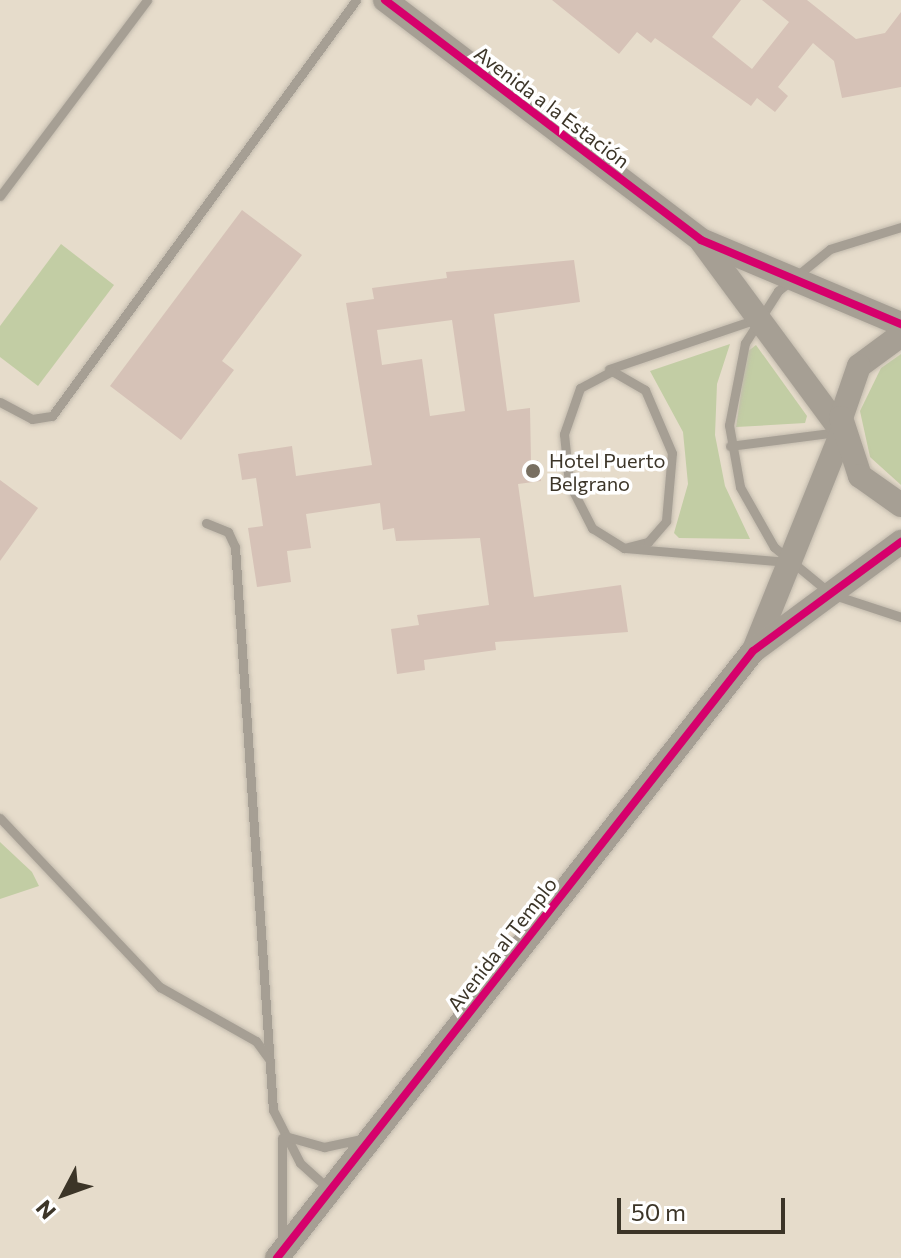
<!DOCTYPE html>
<meta charset="utf-8">
<style>
body{margin:0}
#map{position:relative;width:901px;height:1258px;overflow:hidden;background:#e6dccb;font-family:Commissioner,sans-serif}
div>[style]{position:absolute}
.green>*{inset:0;background:#c2cda4}
.building>*{inset:0;background:#d6c2b7}
.roads{filter:drop-shadow(0 0 2px #c2baad) drop-shadow(0 0 2px #c2baad)}
.service>*{height:9px;margin:-4.5px;padding:0 4.5px;transform-origin:4.5px;border-radius:4.5px;background:#a69f94}
.tertiary>*{height:24px;margin:-12px;padding:0 12px;transform-origin:12px;border-radius:12px;background:#a69f94}
.cycleway>*{height:8px;margin:-4px;padding:0 4px;transform-origin:4px;border-radius:4px;background:#d6006c}
.dots>*{width:22px;height:22px;translate:-50% -50%;box-sizing:border-box;border:4px solid #fff;border-radius:50%}
span{translate:-50% -50%;white-space:nowrap;text-align:center;line-height:1.15;-webkit-text-stroke:7px #fff;paint-order:stroke}
.street-label{font-size:20px;color:#3c3528}
.poi-label{font-size:20px;color:#3c3528}
.left{translate:0 -50%;text-align:left}
.north{position:absolute;left:24px;top:1154px;width:80px;height:80px;-webkit-text-stroke:6px #fff;paint-order:stroke;rotate:229deg;font-size:22px;font-weight:700;line-height:32px;text-align:center;color:#3c3528}
.north::after{content:'';display:block;margin:auto;width:28px;height:36px;background:#3c3528;clip-path:polygon(50% 0,100% 100%,50% 72%,0 100%)}
.scale{position:absolute;left:617px;top:1198px;width:168px;height:36px;box-sizing:border-box;border:4px solid #3c3528;border-top:0;padding-left:10px;font-size:24px;line-height:28px;white-space:nowrap;color:#3c3528;-webkit-text-stroke:6px #fff;paint-order:stroke}
</style>
<div id="map">
<div class="green">
<i style="clip-path:polygon(61px 244px,114px 285px,38px 386px,0 357px,0 326px)"></i>
<i style="clip-path:polygon(730px 344px,717px 384px,715px 435px,725px 486px,750px 539px,679px 538px,674px 533px,688px 484px,683px 432px,650px 371px)"></i>
<i style="clip-path:polygon(756px 345px,807px 416px,805px 423px,736px 427px,747px 352px)"></i>
<i style="clip-path:polygon(901px 354px,901px 485px,870px 457px,860px 411px,881px 368px)"></i>
<i style="clip-path:polygon(0 842px,32px 872px,39px 886px,0 899px)"></i>
</div>
<div class="building">
<i style="clip-path:polygon(552px 0,741px 0,712px 37px,752px 69px,789px 22px,762px 0,807px 0,856px 39px,885px 33px,901px 12px,901px 87px,842px 98px,834px 61px,813px 43px,778px 87px,788px 96px,775px 112px,757px 98px,751px 106px,655px 38px,651px 43px,637px 32px,619px 54px)"></i>
<i style="clip-path:polygon(242px 210px,302px 255px,222px 361px,234px 370px,181px 440px,110px 386px)"></i>
<i style="clip-path:polygon(evenodd,574px 260px,580px 302px,494px 314px,507px 411px,530px 408px,531px 461px,538px 460px,541px 481px,518px 484px,534px 597px,621px 585px,628px 632px,495px 642px,496px 650px,424px 660px,425px 670px,397px 674px,391px 629px,419px 625px,417px 615px,489px 605px,480px 538px,396px 541px,394px 528px,383px 530px,380px 503px,306px 514px,311px 548px,287px 551px,291px 582px,257px 587px,248px 528px,263px 526px,256px 478px,242px 480px,238px 454px,292px 446px,296px 476px,372px 465px,346px 303px,374px 299px,372px 288px,447px 278px,446px 272px,574px 260px,452px 320px,465px 411px,430px 416px,422px 359px,382px 365px,377px 330px,452px 320px)"></i>
<i style="clip-path:polygon(0 480px,38px 508px,0 561px)"></i>
</div>
<div class="roads">
<div class="service">
<i style="left:0;top:196px;width:245px;rotate:-53.1deg"></i>
<i style="left:901px;top:227px;width:74px;rotate:162.8deg"></i>
<i style="left:830px;top:249px;width:67px;rotate:141.1deg"></i>
<i style="left:778px;top:291px;width:62px;rotate:122.4deg"></i>
<i style="left:745px;top:343px;width:84px;rotate:101deg"></i>
<i style="left:729px;top:425px;width:63px;rotate:79.9deg"></i>
<i style="left:740px;top:487px;width:69px;rotate:60.5deg"></i>
<i style="left:774px;top:547px;width:74px;rotate:39.5deg"></i>
<i style="left:831px;top:594px;width:74px;rotate:18.2deg"></i>
<i style="left:609px;top:369px;width:156px;rotate:-18.7deg"></i>
<i style="left:0;top:402px;width:36px;rotate:28deg"></i>
<i style="left:32px;top:419px;width:20px;rotate:-9deg"></i>
<i style="left:52px;top:416px;width:515px;rotate:-53.84deg"></i>
<i style="left:730px;top:446px;width:109px;rotate:-7.4deg"></i>
<i style="left:206px;top:523px;width:24px;rotate:22deg"></i>
<i style="left:228px;top:532px;width:17px;rotate:65deg"></i>
<i style="left:235px;top:547px;width:564px;rotate:86.14deg"></i>
<i style="left:273px;top:1110px;width:59px;rotate:63deg"></i>
<i style="left:300px;top:1163px;width:40px;rotate:42deg"></i>
<i style="left:624px;top:548px;width:25px;rotate:-14deg"></i>
<i style="left:648px;top:542px;width:28px;rotate:-49deg"></i>
<i style="left:666px;top:521px;width:68px;rotate:-85deg"></i>
<i style="left:672px;top:453px;width:69px;rotate:-113.2deg"></i>
<i style="left:645px;top:390px;width:38px;rotate:-150deg"></i>
<i style="left:612px;top:371px;width:36px;rotate:152deg"></i>
<i style="left:580px;top:388px;width:49px;rotate:109.2deg"></i>
<i style="left:564px;top:434px;width:49px;rotate:84.2deg"></i>
<i style="left:569px;top:483px;width:51px;rotate:62.9deg"></i>
<i style="left:592px;top:528px;width:38px;rotate:32deg"></i>
<i style="left:624px;top:548px;width:163px;rotate:4.9deg"></i>
<i style="left:0;top:818px;width:233px;rotate:46.6deg"></i>
<i style="left:160px;top:987px;width:110px;rotate:29.4deg"></i>
<i style="left:256px;top:1041px;width:22px;rotate:54deg"></i>
<i style="left:285px;top:1136px;width:41px;rotate:15.8deg"></i>
<i style="left:324px;top:1147px;width:40px;rotate:-12deg"></i>
<i style="left:282px;top:1243px;width:105px;rotate:-90deg"></i>
</div>
<div class="tertiary">
<i style="left:385px;top:0;width:397px;rotate:37.2deg"></i>
<i style="left:701px;top:240px;width:217px;rotate:22.8deg"></i>
<i style="left:702px;top:242px;width:236px;rotate:53.6deg"></i>
<i style="left:842px;top:432px;width:235px;rotate:112deg"></i>
<i style="left:901px;top:335px;width:52px;rotate:143.6deg"></i>
<i style="left:859px;top:366px;width:55px;rotate:109.1deg"></i>
<i style="left:841px;top:418px;width:61px;rotate:71.9deg"></i>
<i style="left:860px;top:476px;width:50px;rotate:35.3deg"></i>
<i style="left:277px;top:1258px;width:771px;rotate:-51.9deg"></i>
<i style="left:753px;top:651px;width:184px;rotate:-36.4deg"></i>
</div>
</div>
<div class="cycleway">
<i style="left:385px;top:0;width:397px;rotate:37.2deg"></i>
<i style="left:701px;top:240px;width:217px;rotate:22.8deg"></i>
<i style="left:277px;top:1258px;width:771px;rotate:-51.9deg"></i>
<i style="left:753px;top:651px;width:184px;rotate:-36.4deg"></i>
</div>
<div class="dots">
<i style="left:533px;top:471px;background:#786f61"></i>
</div>
<div class="street-label">
<span style="left:552px;top:107px;rotate:37deg">Avenida a la Estación</span>
<span style="left:502px;top:944px;rotate:-52deg">Avenida al Templo</span>
</div>
<div class="poi-label">
<span class="left" style="left:549px;top:472px">Hotel Puerto<br>Belgrano</span>
</div>
<div class="north">N</div>
<div class="scale">50 m</div>
</div>
